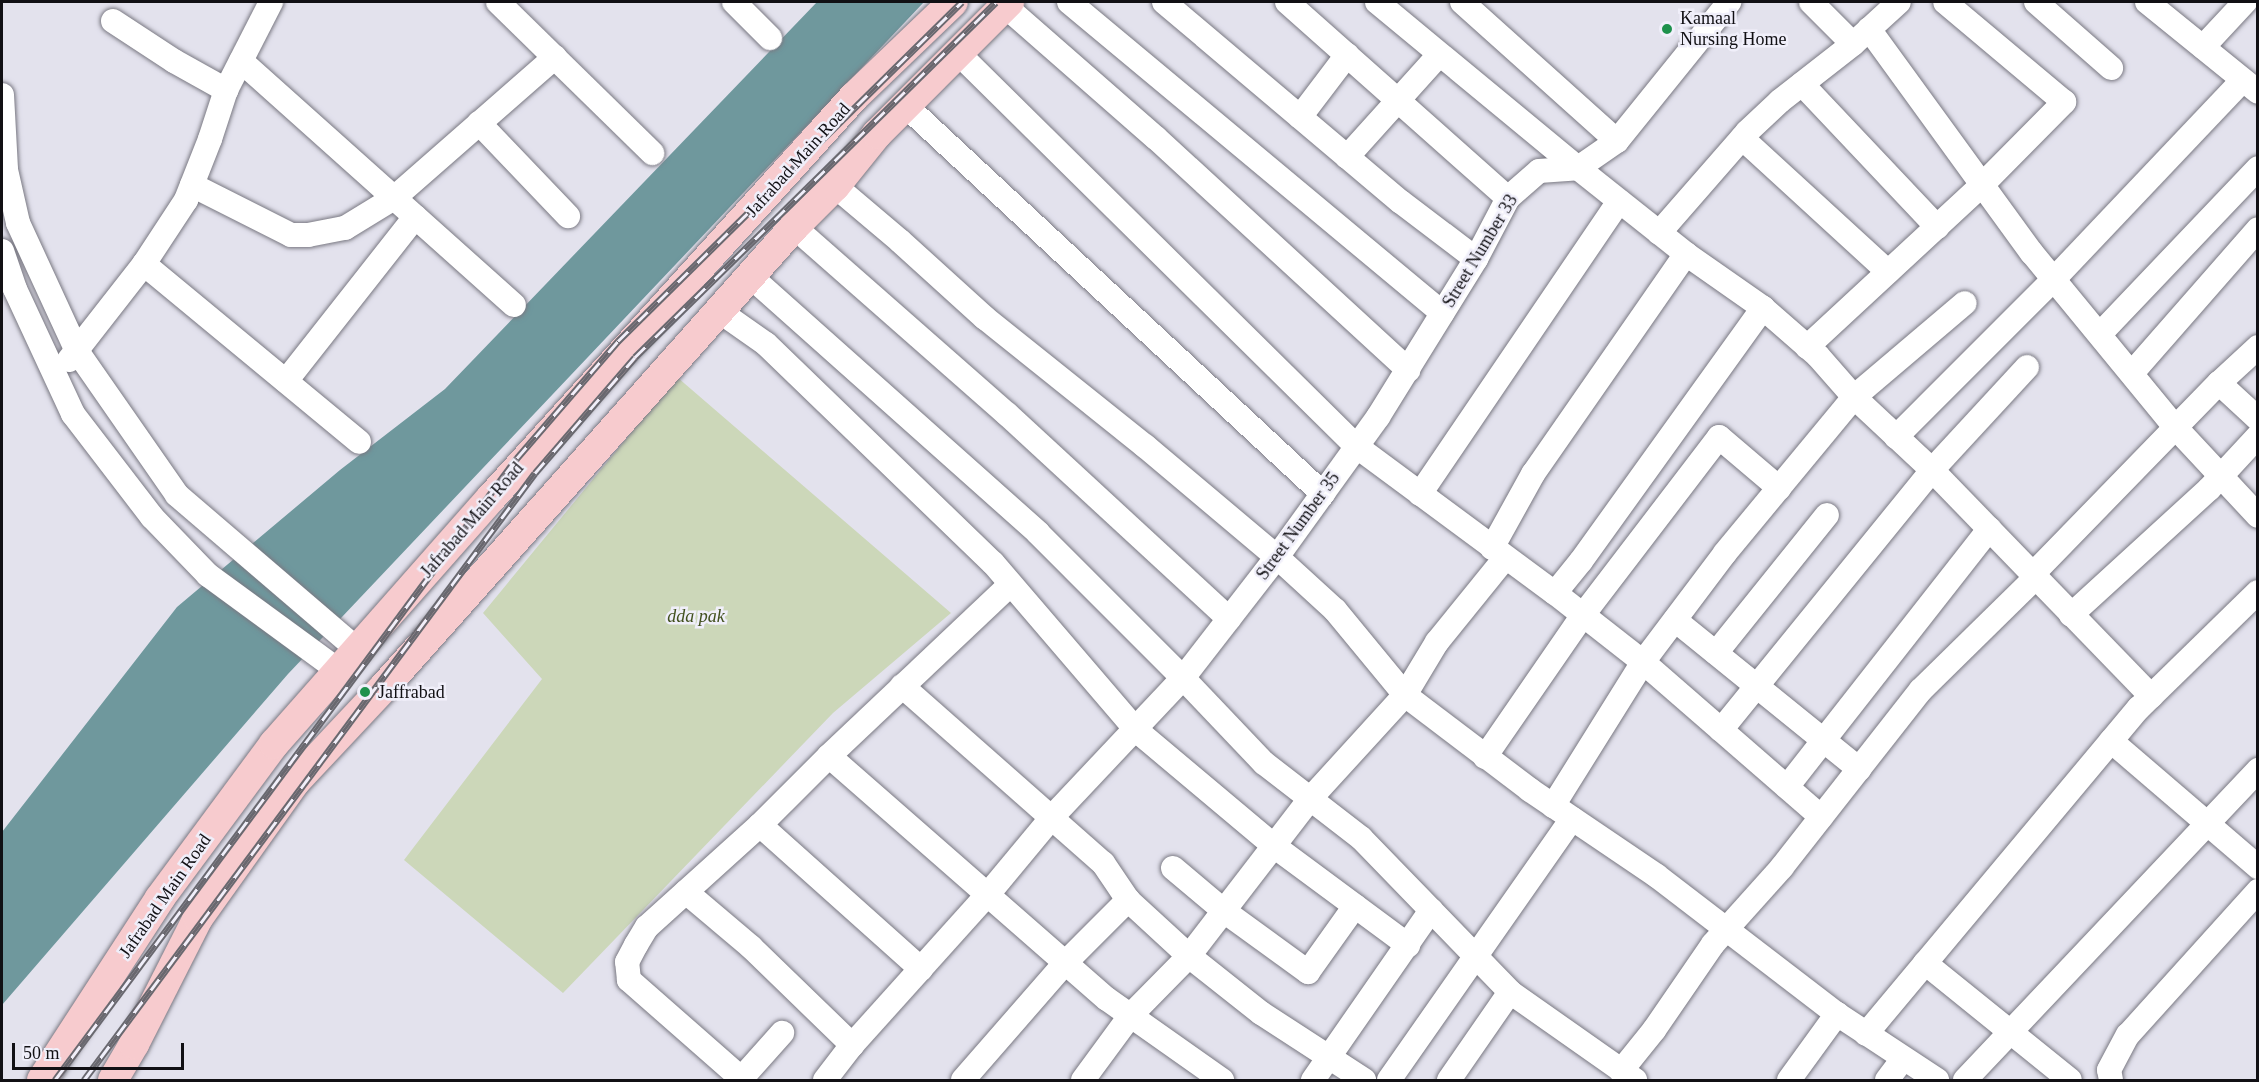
<!DOCTYPE html>
<style>
body{margin:0}
#map{position:relative;width:2259px;height:1082px;overflow:hidden;background:#e3e2ed;font-family:Georgia,serif}
div>[style]{position:absolute}
.green>*{inset:0;background:#ccd7b9}
.water>*{inset:0;background:#6f989d}
.roads{filter:drop-shadow(0 0 2px #797882) drop-shadow(0 0 2px #797882)}
.minor>*{height:24px;margin:-12px;padding:0 12px;transform-origin:12px;border-radius:12px;background:#fff}
.major>*{height:30px;margin:-15px;padding:0 15px;transform-origin:15px;border-radius:15px;background:#f7cbce}
.rail>*{height:7px;margin-top:-3.5px;transform-origin:0;background:repeating-linear-gradient(90deg,#f0effa 0 14px,#69686f 0 28px);box-sizing:border-box;border-block:2px solid #69686f}
.dots>*{width:16px;height:16px;translate:-50% -50%;box-sizing:border-box;border:3px solid #f0effa;border-radius:50%}
span{translate:-50% -50%;white-space:nowrap;text-align:center;line-height:1.15;-webkit-text-stroke:5px #f0effa;paint-order:stroke}
.poi-label{font-size:18px;color:#111014}
.left{translate:0 -50%;text-align:left}
.street-label{font-size:18px;color:#111014}
.park-label{font-size:18px;color:#42511f;font-style:italic}
.frame{position:absolute;inset:0;border:3px solid #111014;pointer-events:none}
.scale{position:absolute;left:12px;top:1043px;width:172px;height:27px;box-sizing:border-box;border:3px solid #111014;border-top:0;padding-left:8px;font-size:18px;line-height:21px;white-space:nowrap;color:#111014;-webkit-text-stroke:4px #f0effa;paint-order:stroke}
</style>
<div id="map">
<div class="green">
<i style="clip-path:polygon(677px 377px,951px 613px,833px 713px,563px 993px,404px 860px,542px 679px,483px 613px)"></i>
</div>
<div class="water">
<i style="clip-path:polygon(817px 2px,924px 2px,288px 674px,2px 1005px,2px 832px,177px 607px,340px 470px,445px 389px)"></i>
</div>
<div class="roads">
<div class="minor">
<i style="left:498px;top:2px;width:216px;rotate:44.4deg"></i>
<i style="left:734px;top:2px;width:51px;rotate:45deg"></i>
<i style="left:1069px;top:2px;width:486px;rotate:39.8deg"></i>
<i style="left:1164px;top:2px;width:310px;rotate:40.2deg"></i>
<i style="left:1401px;top:202px;width:94px;rotate:37.2deg"></i>
<i style="left:1287px;top:2px;width:295px;rotate:41.6deg"></i>
<i style="left:1377px;top:2px;width:261px;rotate:39.6deg"></i>
<i style="left:1578px;top:168px;width:138px;rotate:38.5deg"></i>
<i style="left:1686px;top:254px;width:94px;rotate:35deg"></i>
<i style="left:1763px;top:308px;width:73px;rotate:41.1deg"></i>
<i style="left:1818px;top:356px;width:55px;rotate:48.7deg"></i>
<i style="left:1854px;top:397px;width:107px;rotate:43.1deg"></i>
<i style="left:1932px;top:470px;width:315px;rotate:45.9deg"></i>
<i style="left:1462px;top:2px;width:208px;rotate:41.9deg"></i>
<i style="left:1811px;top:2px;width:59px;rotate:45deg"></i>
<i style="left:2036px;top:2px;width:100px;rotate:41.3deg"></i>
<i style="left:2147px;top:2px;width:143px;rotate:39deg"></i>
<i style="left:1005px;top:6px;width:201px;rotate:41.2deg"></i>
<i style="left:1156px;top:138px;width:343px;rotate:42.6deg"></i>
<i style="left:113px;top:21px;width:73px;rotate:33.3deg"></i>
<i style="left:174px;top:61px;width:60px;rotate:29.1deg"></i>
<i style="left:1869px;top:29px;width:277px;rotate:54deg"></i>
<i style="left:2032px;top:253px;width:227px;rotate:50.6deg"></i>
<i style="left:2176px;top:428px;width:120px;rotate:47deg"></i>
<i style="left:2203px;top:47px;width:62px;rotate:-47deg"></i>
<i style="left:958px;top:53px;width:559px;rotate:44.64deg"></i>
<i style="left:1356px;top:446px;width:247px;rotate:36.5deg"></i>
<i style="left:1555px;top:593px;width:112px;rotate:38.1deg"></i>
<i style="left:1643px;top:662px;width:236px;rotate:41deg"></i>
<i style="left:241px;top:61px;width:366px;rotate:41.8deg"></i>
<i style="left:1802px;top:84px;width:197px;rotate:46.6deg"></i>
<i style="left:2px;top:95px;width:75px;rotate:86.9deg"></i>
<i style="left:6px;top:170px;width:54px;rotate:77.2deg"></i>
<i style="left:18px;top:223px;width:141px;rotate:65.3deg"></i>
<i style="left:77px;top:351px;width:175px;rotate:55.2deg"></i>
<i style="left:177px;top:495px;width:238px;rotate:40.6deg"></i>
<i style="left:905px;top:105px;width:571px;rotate:42.94deg"></i>
<i style="left:1300px;top:117px;width:78px;rotate:-52.8deg"></i>
<i style="left:479px;top:123px;width:129px;rotate:46.3deg"></i>
<i style="left:1742px;top:138px;width:198px;rotate:42.5deg"></i>
<i style="left:1347px;top:157px;width:137px;rotate:-48deg"></i>
<i style="left:1578px;top:168px;width:47px;rotate:-34.7deg"></i>
<i style="left:1617px;top:141px;width:179px;rotate:-51.1deg"></i>
<i style="left:192px;top:185px;width:111px;rotate:26.8deg"></i>
<i style="left:291px;top:235px;width:17px"></i>
<i style="left:308px;top:235px;width:38px;rotate:-11deg"></i>
<i style="left:345px;top:228px;width:57px;rotate:-31.5deg"></i>
<i style="left:394px;top:198px;width:214px;rotate:-41.2deg"></i>
<i style="left:835px;top:186px;width:85px;rotate:40.2deg"></i>
<i style="left:900px;top:241px;width:115px;rotate:42.2deg"></i>
<i style="left:985px;top:318px;width:205px;rotate:38.7deg"></i>
<i style="left:1145px;top:446px;width:172px;rotate:40.1deg"></i>
<i style="left:1277px;top:557px;width:79px;rotate:42.4deg"></i>
<i style="left:1335px;top:610px;width:110px;rotate:50.5deg"></i>
<i style="left:1405px;top:695px;width:157px;rotate:37.2deg"></i>
<i style="left:1530px;top:790px;width:153px;rotate:34.1deg"></i>
<i style="left:1657px;top:876px;width:227px;rotate:37.5deg"></i>
<i style="left:1837px;top:1014px;width:120px;rotate:33.4deg"></i>
<i style="left:794px;top:227px;width:283px;rotate:41.3deg"></i>
<i style="left:1007px;top:414px;width:302px;rotate:42.7deg"></i>
<i style="left:1659px;top:233px;width:134px;rotate:-48.9deg"></i>
<i style="left:1747px;top:132px;width:45px;rotate:-43.2deg"></i>
<i style="left:1780px;top:101px;width:93px;rotate:-38deg"></i>
<i style="left:1853px;top:44px;width:62px;rotate:-42.4deg"></i>
<i style="left:2px;top:251px;width:40px;rotate:71.1deg"></i>
<i style="left:15px;top:289px;width:138px;rotate:65.1deg"></i>
<i style="left:73px;top:414px;width:130px;rotate:52.5deg"></i>
<i style="left:152px;top:517px;width:81px;rotate:46deg"></i>
<i style="left:208px;top:575px;width:162px;rotate:36.2deg"></i>
<i style="left:144px;top:264px;width:279px;rotate:39.6deg"></i>
<i style="left:750px;top:276px;width:386px;rotate:41.7deg"></i>
<i style="left:1038px;top:533px;width:205px;rotate:45deg"></i>
<i style="left:1183px;top:678px;width:117px;rotate:46.4deg"></i>
<i style="left:1264px;top:763px;width:123px;rotate:37.7deg"></i>
<i style="left:1361px;top:838px;width:214px;rotate:45.9deg"></i>
<i style="left:1510px;top:992px;width:153px;rotate:35.1deg"></i>
<i style="left:719px;top:311px;width:57px;rotate:35.1deg"></i>
<i style="left:766px;top:344px;width:315px;rotate:44deg"></i>
<i style="left:993px;top:563px;width:220px;rotate:49.4deg"></i>
<i style="left:1136px;top:730px;width:180px;rotate:40deg"></i>
<i style="left:1274px;top:846px;width:167px;rotate:36.5deg"></i>
<i style="left:2100px;top:334px;width:229px;rotate:-46.4deg"></i>
<i style="left:1807px;top:347px;width:238px;rotate:-42.8deg"></i>
<i style="left:1982px;top:185px;width:117px;rotate:-45.3deg"></i>
<i style="left:2064px;top:102px;width:155px;rotate:-140deg"></i>
<i style="left:69px;top:360px;width:122px;rotate:-52deg"></i>
<i style="left:144px;top:264px;width:77px;rotate:-56.7deg"></i>
<i style="left:186px;top:200px;width:66px;rotate:-68.5deg"></i>
<i style="left:210px;top:139px;width:52px;rotate:-71.9deg"></i>
<i style="left:226px;top:90px;width:99px;rotate:-62.9deg"></i>
<i style="left:2132px;top:373px;width:191px;rotate:-48.8deg"></i>
<i style="left:286px;top:381px;width:209px;rotate:-51.8deg"></i>
<i style="left:2219px;top:383px;width:53px;rotate:42.7deg"></i>
<i style="left:1896px;top:437px;width:223px;rotate:-45deg"></i>
<i style="left:2054px;top:279px;width:274px;rotate:-46.5deg"></i>
<i style="left:1420px;top:494px;width:354px;rotate:-55.8deg"></i>
<i style="left:1492px;top:548px;width:85px;rotate:-61deg"></i>
<i style="left:1533px;top:474px;width:268px;rotate:-55.2deg"></i>
<i style="left:2032px;top:575px;width:268px;rotate:-45.8deg"></i>
<i style="left:2219px;top:383px;width:53px;rotate:-42.7deg"></i>
<i style="left:1555px;top:593px;width:41px;rotate:-50.9deg"></i>
<i style="left:1581px;top:561px;width:312px;rotate:-54.3deg"></i>
<i style="left:2071px;top:615px;width:187px;rotate:-42.4deg"></i>
<i style="left:2209px;top:489px;width:72px;rotate:-47.2deg"></i>
<i style="left:1675px;top:620px;width:237px;rotate:39deg"></i>
<i style="left:1716px;top:653px;width:177px;rotate:-51.2deg"></i>
<i style="left:902px;top:686px;width:268px;rotate:41.4deg"></i>
<i style="left:1103px;top:863px;width:45px;rotate:56deg"></i>
<i style="left:1128px;top:900px;width:83px;rotate:42.6deg"></i>
<i style="left:1189px;top:956px;width:92px;rotate:38.4deg"></i>
<i style="left:1261px;top:1013px;width:123px;rotate:33deg"></i>
<i style="left:1721px;top:730px;width:335px;rotate:-50.9deg"></i>
<i style="left:1932px;top:470px;width:140px;rotate:-47.3deg"></i>
<i style="left:2111px;top:741px;width:194px;rotate:40.6deg"></i>
<i style="left:829px;top:756px;width:369px;rotate:41.2deg"></i>
<i style="left:1107px;top:999px;width:141px;rotate:35.2deg"></i>
<i style="left:1485px;top:757px;width:173px;rotate:-55.4deg"></i>
<i style="left:1583px;top:615px;width:224px;rotate:-52.6deg"></i>
<i style="left:1719px;top:437px;width:79px;rotate:40.4deg"></i>
<i style="left:1787px;top:787px;width:328px;rotate:-51.9deg"></i>
<i style="left:1553px;top:806px;width:170px;rotate:-58deg"></i>
<i style="left:1643px;top:662px;width:136px;rotate:-53deg"></i>
<i style="left:1725px;top:553px;width:202px;rotate:-50.4deg"></i>
<i style="left:1854px;top:397px;width:145px;rotate:-40.3deg"></i>
<i style="left:760px;top:825px;width:216px;rotate:41.8deg"></i>
<i style="left:1173px;top:868px;width:67px;rotate:40.1deg"></i>
<i style="left:1224px;top:911px;width:104px;rotate:36deg"></i>
<i style="left:1308px;top:972px;width:81px;rotate:-54.5deg"></i>
<i style="left:686px;top:892px;width:85px;rotate:40.2deg"></i>
<i style="left:751px;top:947px;width:141px;rotate:44.1deg"></i>
<i style="left:1925px;top:963px;width:186px;rotate:38.9deg"></i>
<i style="left:1866px;top:1034px;width:425px;rotate:-50.1deg"></i>
<i style="left:2139px;top:708px;width:166px;rotate:-44.3deg"></i>
<i style="left:1621px;top:1071px;width:53px;rotate:-51.2deg"></i>
<i style="left:1654px;top:1030px;width:104px;rotate:-55.5deg"></i>
<i style="left:1713px;top:944px;width:103px;rotate:-48.1deg"></i>
<i style="left:1782px;top:867px;width:225px;rotate:-51.9deg"></i>
<i style="left:1921px;top:690px;width:160px;rotate:-44.5deg"></i>
<i style="left:741px;top:1079px;width:62px;rotate:-48.3deg"></i>
<i style="left:743px;top:1080px;width:152px;rotate:-138.7deg"></i>
<i style="left:629px;top:980px;width:18px;rotate:-96deg"></i>
<i style="left:627px;top:962px;width:19px;rotate:-62deg"></i>
<i style="left:636px;top:945px;width:21px;rotate:-59deg"></i>
<i style="left:647px;top:927px;width:152px;rotate:-42.1deg"></i>
<i style="left:760px;top:825px;width:98px;rotate:-45deg"></i>
<i style="left:829px;top:756px;width:250px;rotate:-43.4deg"></i>
<i style="left:825px;top:1080px;width:44px;rotate:-52.4deg"></i>
<i style="left:852px;top:1045px;width:205px;rotate:-48deg"></i>
<i style="left:989px;top:893px;width:99px;rotate:-50.3deg"></i>
<i style="left:1052px;top:817px;width:191px;rotate:-46.7deg"></i>
<i style="left:1183px;top:678px;width:153px;rotate:-52.2deg"></i>
<i style="left:1277px;top:557px;width:173px;rotate:-54.2deg"></i>
<i style="left:1378px;top:417px;width:186px;rotate:-58.2deg"></i>
<i style="left:1476px;top:259px;width:69px;rotate:-62.3deg"></i>
<i style="left:1508px;top:198px;width:41px;rotate:-41.1deg"></i>
<i style="left:1539px;top:171px;width:39px;rotate:-4deg"></i>
<i style="left:963px;top:1080px;width:157px;rotate:-48.9deg"></i>
<i style="left:1066px;top:962px;width:88px;rotate:-45deg"></i>
<i style="left:1083px;top:1080px;width:79px;rotate:-53.7deg"></i>
<i style="left:1130px;top:1016px;width:84px;rotate:-45.5deg"></i>
<i style="left:1189px;top:956px;width:197px;rotate:-52.4deg"></i>
<i style="left:1309px;top:800px;width:142px;rotate:-47.6deg"></i>
<i style="left:1405px;top:695px;width:62px;rotate:-58.9deg"></i>
<i style="left:1437px;top:642px;width:108px;rotate:-51deg"></i>
<i style="left:1313px;top:1080px;width:207px;rotate:-55.2deg"></i>
<i style="left:1389px;top:1080px;width:319px;rotate:-55deg"></i>
<i style="left:1449px;top:1080px;width:107px;rotate:-55.3deg"></i>
<i style="left:1789px;top:1080px;width:82px;rotate:-54deg"></i>
<i style="left:1887px;top:1080px;width:26px;rotate:-53deg"></i>
<i style="left:1965px;top:1080px;width:427px;rotate:-46.6deg"></i>
<i style="left:2111px;top:1080px;width:10px;rotate:-101deg"></i>
<i style="left:2109px;top:1070px;width:40px;rotate:-62deg"></i>
<i style="left:2128px;top:1035px;width:194px;rotate:-47.9deg"></i>
</div>
<div class="major">
<i style="left:42px;top:1080px;width:217px;rotate:-57deg"></i>
<i style="left:160px;top:898px;width:192px;rotate:-53.5deg"></i>
<i style="left:274px;top:744px;width:328px;rotate:-48.6deg"></i>
<i style="left:491px;top:498px;width:541px;rotate:-47.85deg"></i>
<i style="left:854px;top:97px;width:137px;rotate:-43.8deg"></i>
<i style="left:113px;top:1080px;width:42px;rotate:-59.7deg"></i>
<i style="left:134px;top:1044px;width:141px;rotate:-63.1deg"></i>
<i style="left:198px;top:918px;width:167px;rotate:-54.5deg"></i>
<i style="left:295px;top:782px;width:132px;rotate:-46.8deg"></i>
<i style="left:385px;top:686px;width:615px;rotate:-48.3deg"></i>
<i style="left:794px;top:227px;width:58px;rotate:-45deg"></i>
<i style="left:835px;top:186px;width:67px;rotate:-51.1deg"></i>
<i style="left:877px;top:134px;width:187px;rotate:-45deg"></i>
</div>
</div>
<div class="rail">
<i style="left:55px;top:1080px;width:775px;rotate:-53.4deg"></i>
<i style="left:517px;top:458px;width:155px;rotate:-49.2deg"></i>
<i style="left:618px;top:341px;width:483px;rotate:-44.6deg"></i>
<i style="left:84px;top:1080px;width:756px;rotate:-53.39deg"></i>
<i style="left:535px;top:473px;width:153px;rotate:-49.2deg"></i>
<i style="left:635px;top:357px;width:506px;rotate:-44.52deg"></i>
</div>
<div class="dots">
<i style="left:1667px;top:29px;background:#1e914c"></i>
<i style="left:365px;top:692px;background:#1e914c"></i>
</div>
<div class="poi-label">
<span class="left" style="left:1680px;top:29px">Kamaal<br>Nursing Home</span>
<span class="left" style="left:378px;top:692px">Jaffrabad</span>
</div>
<div class="street-label">
<span style="left:798px;top:160px;rotate:-48deg">Jafrabad Main Road</span>
<span style="left:1480px;top:251px;rotate:-59deg">Street Number 33</span>
<span style="left:472px;top:520px;rotate:-49deg">Jafrabad Main Road</span>
<span style="left:1298px;top:526px;rotate:-54deg">Street Number 35</span>
<span style="left:165px;top:896px;rotate:-55deg">Jafrabad Main Road</span>
</div>
<div class="park-label">
<span style="left:696px;top:616px">dda pak</span>
</div>
<div class="frame"></div>
<div class="scale">50 m</div>
</div>
